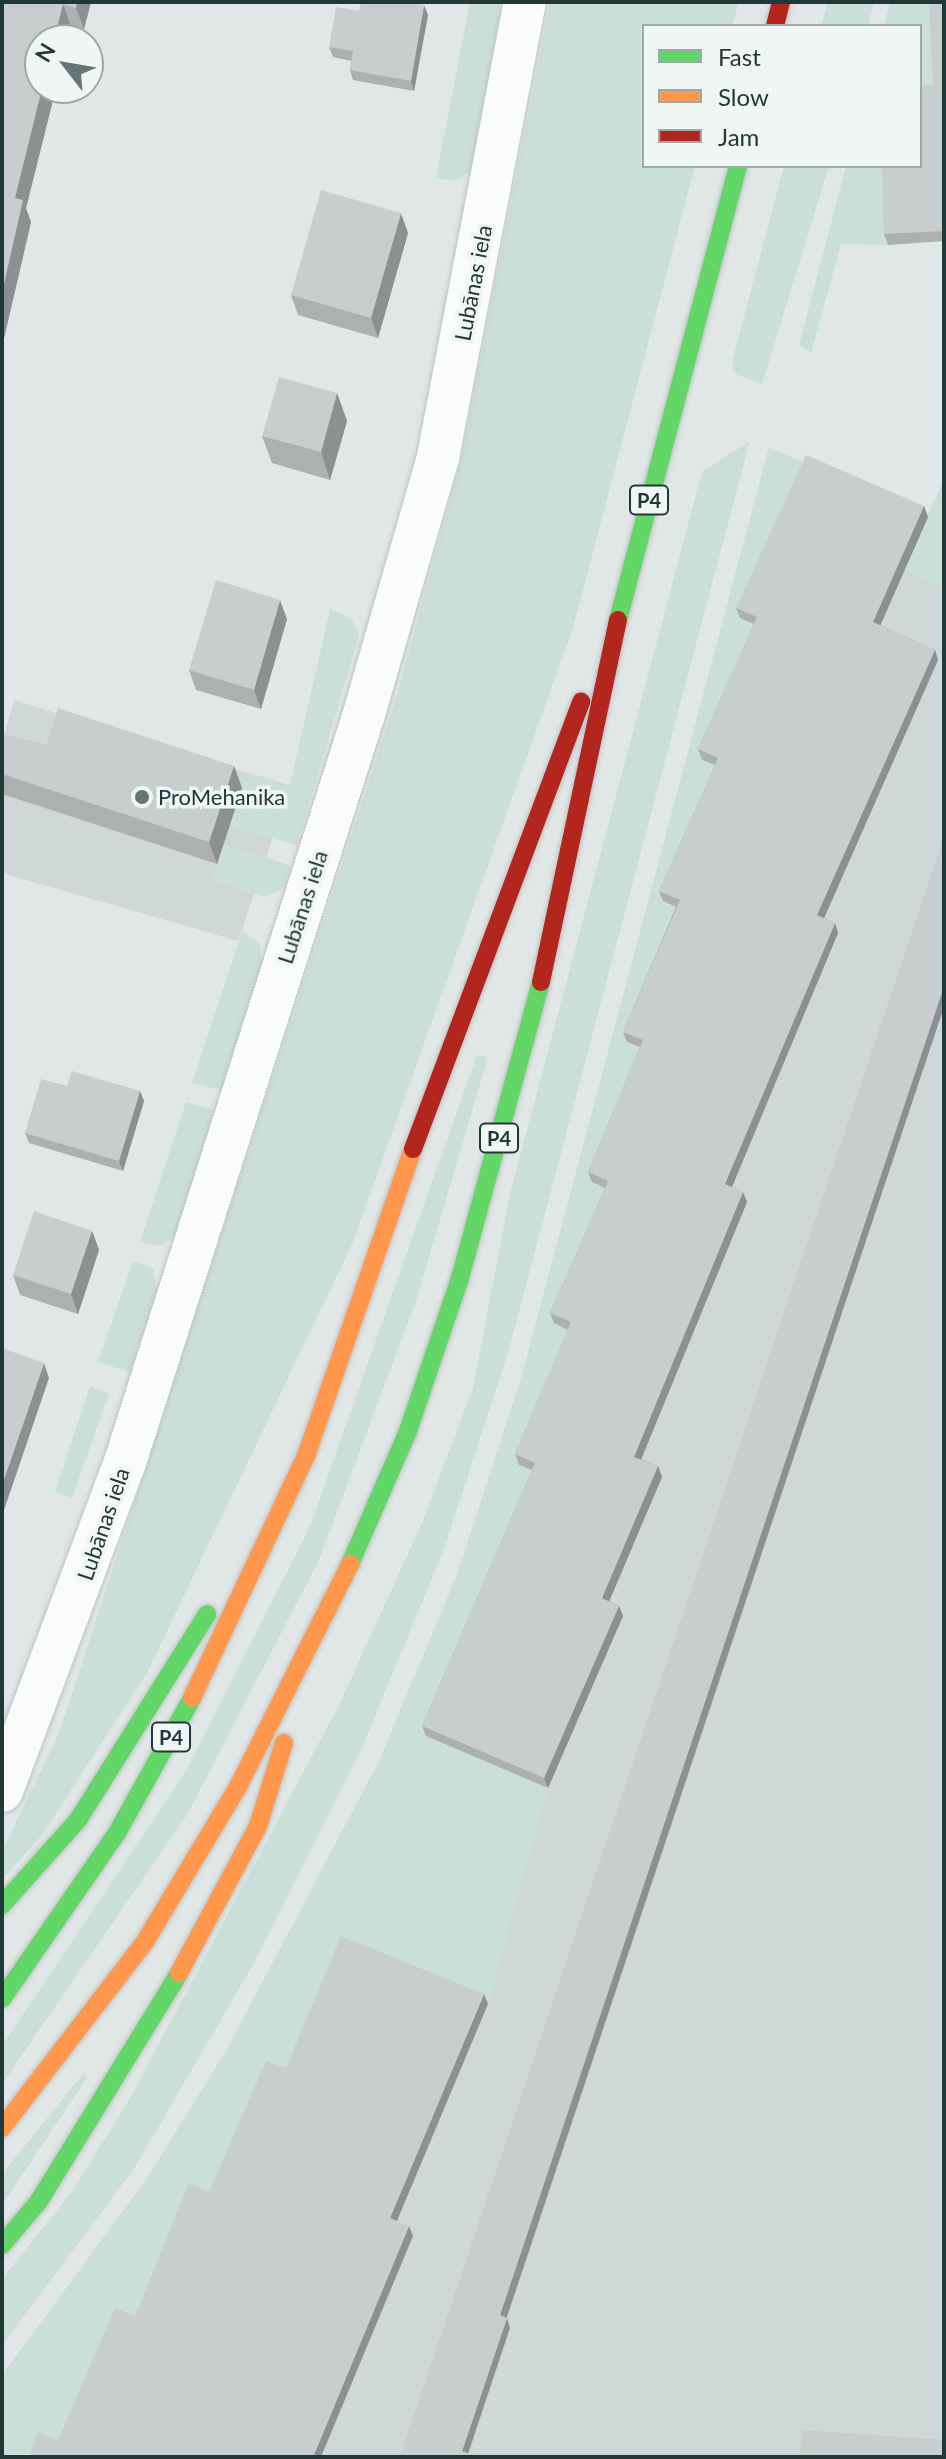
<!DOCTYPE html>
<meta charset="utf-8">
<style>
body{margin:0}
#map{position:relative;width:946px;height:2459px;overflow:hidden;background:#e1e7e6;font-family:Lato,sans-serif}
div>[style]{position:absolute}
.built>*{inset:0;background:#cfd8d7}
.green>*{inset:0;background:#cadfd7}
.roads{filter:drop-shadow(0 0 2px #bec3c3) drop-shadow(0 0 2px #bec3c3)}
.street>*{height:42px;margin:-21px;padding:0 21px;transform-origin:21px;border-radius:21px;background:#fafbfb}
.fast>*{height:18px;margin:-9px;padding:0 9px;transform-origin:9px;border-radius:9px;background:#63d668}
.slow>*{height:18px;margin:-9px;padding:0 9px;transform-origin:9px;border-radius:9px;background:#ff974d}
.jam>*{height:18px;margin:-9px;padding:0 9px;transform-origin:9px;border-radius:9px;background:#b3261e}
.wall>*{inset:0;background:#acb1b0}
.shaded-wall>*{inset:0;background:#8c9090}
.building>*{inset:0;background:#c8cecd}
.dots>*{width:22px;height:22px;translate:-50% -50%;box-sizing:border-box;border:4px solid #eff6f4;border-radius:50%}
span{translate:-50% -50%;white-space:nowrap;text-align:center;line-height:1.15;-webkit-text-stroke:7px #eff6f4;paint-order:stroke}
.shield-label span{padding:2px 6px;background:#eff6f4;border:2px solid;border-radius:6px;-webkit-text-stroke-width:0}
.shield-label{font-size:20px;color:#213838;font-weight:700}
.street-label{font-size:22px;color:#213838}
.poi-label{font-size:22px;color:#213838}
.left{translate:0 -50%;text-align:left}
.frame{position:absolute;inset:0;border:4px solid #213838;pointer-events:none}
.legend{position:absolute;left:642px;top:24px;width:280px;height:144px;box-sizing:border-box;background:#eff6f4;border:2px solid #9daaa9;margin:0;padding:10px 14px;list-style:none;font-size:24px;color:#213838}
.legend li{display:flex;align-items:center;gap:16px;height:40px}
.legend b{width:40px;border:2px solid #9daaa9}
.north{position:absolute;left:24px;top:24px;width:80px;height:80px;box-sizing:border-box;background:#eff6f4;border:2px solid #9daaa9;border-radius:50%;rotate:301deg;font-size:22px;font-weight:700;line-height:32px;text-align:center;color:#213838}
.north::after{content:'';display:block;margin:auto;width:28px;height:36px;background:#647575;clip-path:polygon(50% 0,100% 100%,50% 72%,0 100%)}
</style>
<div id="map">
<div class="built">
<i style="clip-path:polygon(944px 479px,944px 2457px,36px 2457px,426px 1736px,538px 1473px,519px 1465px,646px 1050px,627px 1042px,683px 910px,663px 901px,721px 768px,702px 760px,760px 627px,740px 618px,928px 516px)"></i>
<i style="clip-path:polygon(14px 700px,290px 786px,238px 941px,2px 873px,2px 743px)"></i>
</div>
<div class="green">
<i style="clip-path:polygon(470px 2px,498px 2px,501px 12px,475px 169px,454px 181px,436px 178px)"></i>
<i style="clip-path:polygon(550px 2px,739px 2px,732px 26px,644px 26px,644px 166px,695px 166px,573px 628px,353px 1242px,147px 1673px,42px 1835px,2px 1879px,2px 1851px,60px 1731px,398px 692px,461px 461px)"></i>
<i style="clip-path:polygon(828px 2px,874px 2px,868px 26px,821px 26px)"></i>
<i style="clip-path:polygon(890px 2px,932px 2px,936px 96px,920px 97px,920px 26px,884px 26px)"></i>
<i style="clip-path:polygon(784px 166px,829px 166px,762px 384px,735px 374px,732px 362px)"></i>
<i style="clip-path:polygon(846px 166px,885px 166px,888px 245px,841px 244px,811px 353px,799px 345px)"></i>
<i style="clip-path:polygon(750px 441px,508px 1353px,443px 1552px,360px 1752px,254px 1963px,135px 2167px,2px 2345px,2px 2279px,71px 2193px,129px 2100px,339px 1705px,422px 1523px,473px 1388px,510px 1194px,702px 472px)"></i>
<i style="clip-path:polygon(769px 447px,809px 465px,740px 618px,761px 627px,702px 759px,722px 768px,663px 902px,683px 910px,627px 1042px,646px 1050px,612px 1192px,575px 1333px,519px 1464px,539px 1473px,426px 1736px,548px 1788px,488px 2004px,290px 2079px,62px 2450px,2px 2457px,2px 2375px,146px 2180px,227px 2049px,378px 1763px,456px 1577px,520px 1382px)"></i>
<i style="clip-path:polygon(936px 497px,944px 501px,944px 588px,904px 571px)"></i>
<i style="clip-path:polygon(330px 609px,351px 618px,359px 635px,297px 845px,229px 827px,246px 772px,290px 785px)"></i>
<i style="clip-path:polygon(224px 845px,290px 865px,285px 887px,265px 897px,212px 880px)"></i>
<i style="clip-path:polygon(242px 932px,260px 943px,262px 963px,222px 1090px,192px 1083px)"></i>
<i style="clip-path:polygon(477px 1055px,488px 1057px,416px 1301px,319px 1560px,188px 1813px,2px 2084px,2px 2046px,184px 1774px,309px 1529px)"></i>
<i style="clip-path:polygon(186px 1102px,214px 1110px,175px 1237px,159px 1246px,140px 1242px)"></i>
<i style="clip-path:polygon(133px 1261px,153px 1268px,157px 1290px,130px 1372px,98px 1362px)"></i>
<i style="clip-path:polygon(90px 1386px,109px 1394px,72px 1498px,55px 1492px)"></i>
<i style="clip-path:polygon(83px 2074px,87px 2078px,2px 2205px,2px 2174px)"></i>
</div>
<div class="roads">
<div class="street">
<i style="left:2px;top:1791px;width:354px;rotate:-69.5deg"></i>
<i style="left:126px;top:1459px;width:782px;rotate:-72.28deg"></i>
<i style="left:364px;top:714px;width:267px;rotate:-73.9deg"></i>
<i style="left:438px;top:457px;width:463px;rotate:-79.2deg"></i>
</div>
<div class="fast">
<i style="left:618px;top:620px;width:470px;rotate:-75.2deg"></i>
<i style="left:350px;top:1564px;width:145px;rotate:-66.4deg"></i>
<i style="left:408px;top:1431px;width:162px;rotate:-71.2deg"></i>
<i style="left:460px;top:1278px;width:307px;rotate:-74.7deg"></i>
<i style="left:2px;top:1905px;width:114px;rotate:-48.2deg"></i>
<i style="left:78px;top:1820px;width:243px;rotate:-57.9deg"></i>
<i style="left:2px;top:1999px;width:202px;rotate:-55.3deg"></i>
<i style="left:117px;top:1833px;width:154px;rotate:-60.9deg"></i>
<i style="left:2px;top:2245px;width:57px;rotate:-49.9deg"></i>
<i style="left:39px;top:2201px;width:268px;rotate:-58.4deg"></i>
</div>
<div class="slow">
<i style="left:192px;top:1698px;width:268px;rotate:-64.8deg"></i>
<i style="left:306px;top:1456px;width:325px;rotate:-70.8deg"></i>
<i style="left:179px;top:1973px;width:167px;rotate:-61.7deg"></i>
<i style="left:258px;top:1826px;width:87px;rotate:-72.6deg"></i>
<i style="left:2px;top:2128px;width:237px;rotate:-52.5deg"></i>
<i style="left:146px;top:1940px;width:179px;rotate:-59deg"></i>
<i style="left:238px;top:1787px;width:250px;rotate:-63.3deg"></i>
</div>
<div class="jam">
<i style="left:775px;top:26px;width:25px;rotate:-76deg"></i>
<i style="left:541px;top:982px;width:370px;rotate:-78deg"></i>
<i style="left:413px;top:1149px;width:478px;rotate:-69.4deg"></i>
</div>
</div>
<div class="wall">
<i style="clip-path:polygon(2px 2px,91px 2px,84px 29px,71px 26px,40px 88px,56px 88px,26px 208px,31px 222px,2px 347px)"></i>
<i style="clip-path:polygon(944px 2px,944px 241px,888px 245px,884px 234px,933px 85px)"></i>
<i style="clip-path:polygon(359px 11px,428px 15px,414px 91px,353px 80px,350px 70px,351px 61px,333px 57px,329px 47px)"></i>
<i style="clip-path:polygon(408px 233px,378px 338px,298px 315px,291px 295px)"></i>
<i style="clip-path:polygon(337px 393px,347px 421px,330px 480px,272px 463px,262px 436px)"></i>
<i style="clip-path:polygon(924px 506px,928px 517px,880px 625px,935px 650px,938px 660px,824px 918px,835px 923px,838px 933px,732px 1187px,743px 1192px,747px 1202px,641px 1459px,658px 1466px,662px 1477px,609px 1601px,619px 1606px,623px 1616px,548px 1788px,426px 1736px,422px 1726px,532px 1470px,519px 1465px,515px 1454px,568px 1330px,554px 1323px,550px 1313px,605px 1188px,592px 1182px,588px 1172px,640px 1047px,627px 1042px,623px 1032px,676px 907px,663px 901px,659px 891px,715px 765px,702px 760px,698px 749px,754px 624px,740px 618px,736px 608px)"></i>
<i style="clip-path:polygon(287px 619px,261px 709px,196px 690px,189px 670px)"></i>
<i style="clip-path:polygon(2px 735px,46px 745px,234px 766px,242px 788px,217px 864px,2px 794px)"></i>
<i style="clip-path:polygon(67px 1086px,140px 1091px,144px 1101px,123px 1171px,29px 1143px,25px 1133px)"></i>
<i style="clip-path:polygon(92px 1231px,99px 1250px,78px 1314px,20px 1295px,13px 1275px)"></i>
</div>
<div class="shaded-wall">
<i style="clip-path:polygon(77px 2px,91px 2px,84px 29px,76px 8px)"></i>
<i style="clip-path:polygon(63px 4px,71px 26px,68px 40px,54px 40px)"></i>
<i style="clip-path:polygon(424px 5px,428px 15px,414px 91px,411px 81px)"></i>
<i style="clip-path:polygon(42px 88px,56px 88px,26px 208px,31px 222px,2px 347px,2px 293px,15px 198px)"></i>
<i style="clip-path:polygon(401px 213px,408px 233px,378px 338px,371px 318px)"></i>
<i style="clip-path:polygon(337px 393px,347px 421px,330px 480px,321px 452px)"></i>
<i style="clip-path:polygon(924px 506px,928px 517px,877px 633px,873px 622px)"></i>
<i style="clip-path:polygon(280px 600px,287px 619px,261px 709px,254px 690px)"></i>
<i style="clip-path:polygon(935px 650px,938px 660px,821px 925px,817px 915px)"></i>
<i style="clip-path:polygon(234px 766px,242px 788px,217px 864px,209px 842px)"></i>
<i style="clip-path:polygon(835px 923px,838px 933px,729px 1194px,725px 1184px)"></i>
<i style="clip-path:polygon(944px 986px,944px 1007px,504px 2326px,500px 2315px)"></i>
<i style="clip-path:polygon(140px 1091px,144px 1101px,123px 1171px,119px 1161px)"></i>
<i style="clip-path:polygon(743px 1192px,747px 1202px,638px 1467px,634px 1457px)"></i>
<i style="clip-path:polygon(92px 1231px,99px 1250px,78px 1314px,71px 1294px)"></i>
<i style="clip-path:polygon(44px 1363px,49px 1378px,2px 1516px,2px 1485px)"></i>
<i style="clip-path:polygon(658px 1466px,662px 1477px,606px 1609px,602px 1598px)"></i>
<i style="clip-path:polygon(619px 1606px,623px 1616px,548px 1788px,544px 1778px)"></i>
<i style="clip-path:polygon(484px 1994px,488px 2004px,394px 2228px,390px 2218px)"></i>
<i style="clip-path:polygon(409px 2226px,413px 2236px,321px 2457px,313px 2457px)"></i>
<i style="clip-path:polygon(507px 2318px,510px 2328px,467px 2457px,462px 2451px)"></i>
</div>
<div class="building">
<i style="clip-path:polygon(2px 2px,77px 2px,76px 8px,63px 4px,54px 40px,40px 40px,40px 88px,42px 88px,15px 198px,23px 200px,2px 293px)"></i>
<i style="clip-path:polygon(361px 2px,408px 2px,424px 5px,411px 81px,350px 70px,353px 51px,329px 47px,336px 7px,359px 11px)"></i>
<i style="clip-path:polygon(929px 2px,944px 2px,944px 231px,884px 234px,882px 166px,920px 166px,920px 86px,933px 85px)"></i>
<i style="clip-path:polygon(321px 190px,401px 213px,371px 318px,291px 295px)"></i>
<i style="clip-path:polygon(279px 377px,337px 393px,321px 452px,262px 436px)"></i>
<i style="clip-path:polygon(806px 455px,924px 506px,873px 622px,935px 650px,817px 915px,835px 923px,725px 1184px,743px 1192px,634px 1457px,658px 1466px,602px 1598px,619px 1606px,544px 1778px,422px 1726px,535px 1463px,515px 1454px,571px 1322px,550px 1313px,608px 1181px,588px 1172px,643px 1040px,623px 1032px,680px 900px,659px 891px,718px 758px,698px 749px,757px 617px,736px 608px)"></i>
<i style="clip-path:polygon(216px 580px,280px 600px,254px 690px,189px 670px)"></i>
<i style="clip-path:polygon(58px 708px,234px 766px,209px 842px,2px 774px,2px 735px,46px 745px)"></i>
<i style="clip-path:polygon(944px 836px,944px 986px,500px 2315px,507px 2318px,462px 2451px,479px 2457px,400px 2457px)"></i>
<i style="clip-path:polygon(72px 1071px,140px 1091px,119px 1161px,25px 1133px,41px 1079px,67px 1086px)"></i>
<i style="clip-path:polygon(34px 1211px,92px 1231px,71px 1294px,13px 1275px)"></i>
<i style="clip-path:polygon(2px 1348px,44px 1363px,2px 1485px)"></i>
<i style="clip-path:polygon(341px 1936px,484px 1994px,390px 2218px,409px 2226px,313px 2457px,29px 2457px,38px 2432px,58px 2440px,115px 2308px,135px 2316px,189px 2183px,209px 2192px,266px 2061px,286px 2068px)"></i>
<i style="clip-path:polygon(802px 2430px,944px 2440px,944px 2457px,800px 2457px)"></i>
</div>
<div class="dots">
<i style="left:142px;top:797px;background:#647575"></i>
</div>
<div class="shield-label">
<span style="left:649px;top:500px">P4</span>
<span style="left:499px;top:1138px">P4</span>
<span style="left:171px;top:1737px">P4</span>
</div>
<div class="street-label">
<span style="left:473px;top:283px;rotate:-79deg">Lubānas iela</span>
<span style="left:302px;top:907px;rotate:-72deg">Lubānas iela</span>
<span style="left:103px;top:1524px;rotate:-71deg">Lubānas iela</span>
</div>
<div class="poi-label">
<span class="left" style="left:158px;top:797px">ProMehanika</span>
</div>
<div class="frame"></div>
<ul class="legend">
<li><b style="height:10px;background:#63d668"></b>Fast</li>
<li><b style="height:10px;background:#ff974d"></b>Slow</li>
<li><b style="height:10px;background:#b3261e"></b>Jam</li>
</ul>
<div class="north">N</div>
</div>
